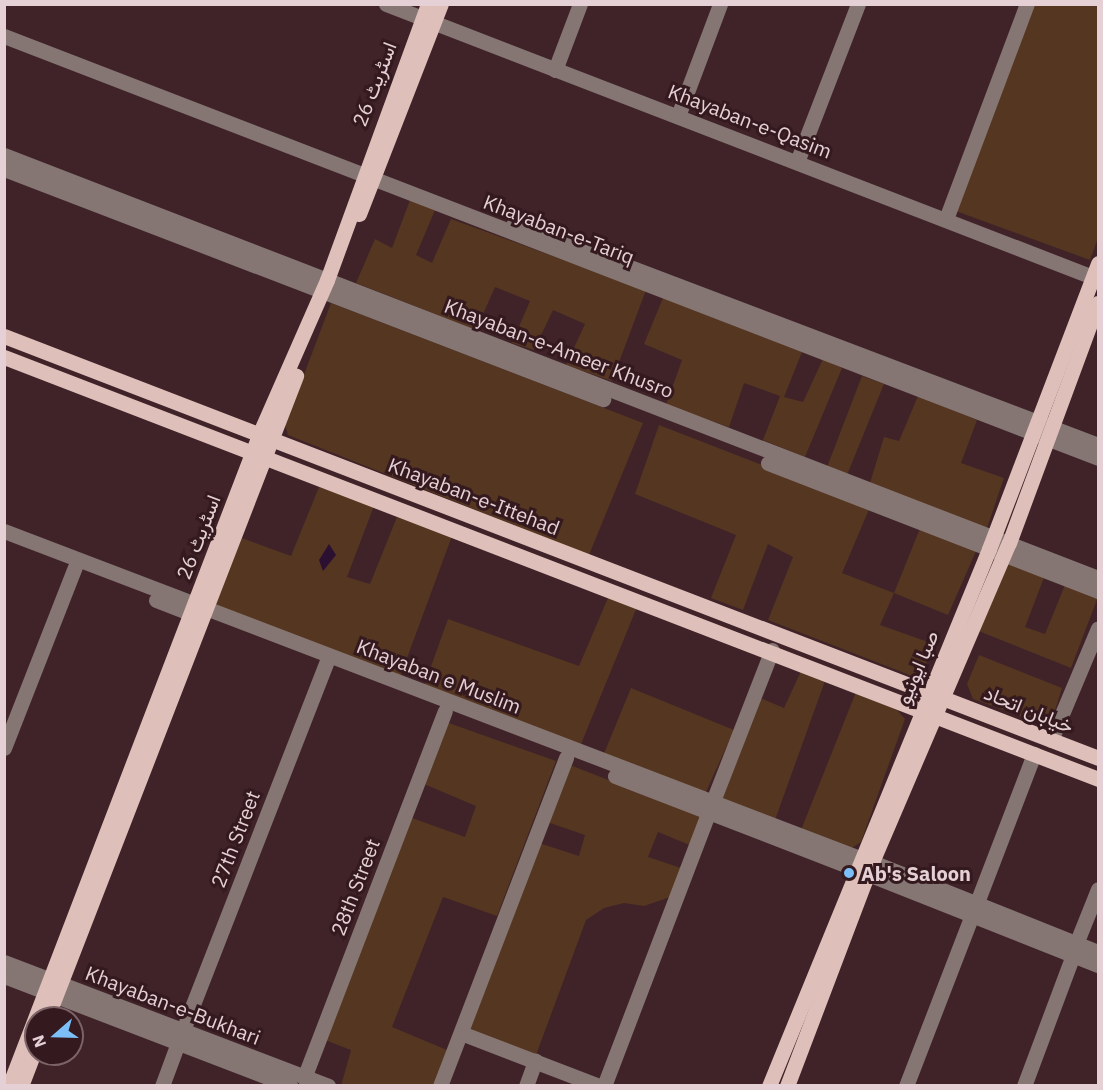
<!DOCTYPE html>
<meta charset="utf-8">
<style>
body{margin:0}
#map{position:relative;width:1103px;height:1090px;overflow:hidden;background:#3f2329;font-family:"IBM Plex Sans",Vazirmatn,sans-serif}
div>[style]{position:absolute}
.green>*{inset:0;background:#553620}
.water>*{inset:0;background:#2b1032}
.minor>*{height:15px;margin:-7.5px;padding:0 7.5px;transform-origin:7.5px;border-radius:7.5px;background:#857673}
.major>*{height:15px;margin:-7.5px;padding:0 7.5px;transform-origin:7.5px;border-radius:7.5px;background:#dfbfb9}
.dots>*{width:16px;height:16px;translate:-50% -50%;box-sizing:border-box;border:3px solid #34191f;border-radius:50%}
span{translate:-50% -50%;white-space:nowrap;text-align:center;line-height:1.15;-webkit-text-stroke:6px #34191f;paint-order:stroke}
.street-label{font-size:20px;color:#e5d1d5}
.poi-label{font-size:20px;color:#e5d1d5;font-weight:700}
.left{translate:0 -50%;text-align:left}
.frame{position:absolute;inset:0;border:6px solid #e5d1d5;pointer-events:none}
.north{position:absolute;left:24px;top:1006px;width:60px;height:60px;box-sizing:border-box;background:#34191f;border:2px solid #7b6368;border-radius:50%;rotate:250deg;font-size:16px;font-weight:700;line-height:24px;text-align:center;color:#e5d1d5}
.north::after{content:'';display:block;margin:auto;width:21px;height:27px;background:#7bbef8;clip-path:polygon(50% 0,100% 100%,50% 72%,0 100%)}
</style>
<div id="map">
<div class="green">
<i style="clip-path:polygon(1031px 5px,1098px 5px,1098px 238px,1090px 260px,953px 210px)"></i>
<i style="clip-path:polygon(410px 200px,435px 210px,416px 255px,432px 263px,451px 219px,646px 290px,612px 381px,566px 365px,585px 324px,553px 310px,534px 350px,512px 343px,530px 301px,495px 287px,476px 330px,356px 283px,375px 239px,392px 248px)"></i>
<i style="clip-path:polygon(663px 298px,802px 352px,784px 397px,803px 402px,823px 359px,842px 368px,805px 457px,763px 440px,780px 396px,744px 383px,729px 427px,666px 405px,682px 360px,644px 344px)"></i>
<i style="clip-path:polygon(331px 303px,643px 423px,589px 555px,288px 435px,285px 425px)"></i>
<i style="clip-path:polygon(862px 376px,884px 384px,847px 475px,827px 467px)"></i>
<i style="clip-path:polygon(918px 396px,977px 420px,961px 463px,1004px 478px,987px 528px,870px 483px,884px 437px,899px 441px)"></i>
<i style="clip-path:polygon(659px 425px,870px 507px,842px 573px,894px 593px,921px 526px,976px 551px,948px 615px,894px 593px,880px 625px,934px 644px,920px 679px,768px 620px,793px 557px,768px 544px,743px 610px,711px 598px,736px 535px,635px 494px)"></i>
<i style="clip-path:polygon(319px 487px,374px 506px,347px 577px,370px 584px,397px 517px,452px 536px,400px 677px,214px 604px,242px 538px,291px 556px)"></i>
<i style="clip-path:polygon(1006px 559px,1045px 575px,1025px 627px,1045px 634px,1065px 585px,1098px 597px,1071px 668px,976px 630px)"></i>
<i style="clip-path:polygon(608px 598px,637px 607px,579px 749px,424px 686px,448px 619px,579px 666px)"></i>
<i style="clip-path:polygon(979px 655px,1062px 688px,1050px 727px,973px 699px,967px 684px)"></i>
<i style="clip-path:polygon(802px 669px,825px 681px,775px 820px,720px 801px,760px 698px,784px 708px)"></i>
<i style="clip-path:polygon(631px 688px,734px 730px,705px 794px,603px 756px)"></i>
<i style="clip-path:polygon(856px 692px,897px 710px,905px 719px,861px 842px,850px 849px,801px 830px)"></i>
<i style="clip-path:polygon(446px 722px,556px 761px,497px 916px,443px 897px,392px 1027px,447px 1050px,435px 1085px,341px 1086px,351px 1050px,325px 1040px,412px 818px,465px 837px,476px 806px,424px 784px)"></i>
<i style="clip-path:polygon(570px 765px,703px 817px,692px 846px,658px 832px,648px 857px,681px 868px,673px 896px,644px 906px,624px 903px,604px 908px,586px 920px,536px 1055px,466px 1030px,539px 843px,579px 856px,585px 835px,547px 822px)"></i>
</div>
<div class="water">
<i style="clip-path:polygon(329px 544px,336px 555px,323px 571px,319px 560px)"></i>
</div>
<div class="minor">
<i style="left:386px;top:4px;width:763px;rotate:21.12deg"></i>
<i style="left:4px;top:36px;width:1173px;rotate:21.09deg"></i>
<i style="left:555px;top:70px;width:71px;rotate:-69.3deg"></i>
<i style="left:678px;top:116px;width:120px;rotate:-69.4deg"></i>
<i style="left:4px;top:155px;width:1173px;rotate:21.14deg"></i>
<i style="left:797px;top:162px;width:169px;rotate:-68.9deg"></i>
<i style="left:4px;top:169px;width:642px;rotate:21.01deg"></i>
<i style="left:946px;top:219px;width:230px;rotate:-69.4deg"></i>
<i style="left:514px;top:223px;width:625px;rotate:20.81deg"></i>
<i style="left:768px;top:463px;width:354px;rotate:21.2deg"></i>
<i style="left:4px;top:531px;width:916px;rotate:20.91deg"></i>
<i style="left:156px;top:600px;width:47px;rotate:21.1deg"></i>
<i style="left:1051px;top:740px;width:121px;rotate:-67.2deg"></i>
<i style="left:4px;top:748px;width:194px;rotate:-68.6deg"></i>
<i style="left:615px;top:776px;width:258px;rotate:21.1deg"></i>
<i style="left:713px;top:801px;width:162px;rotate:-68.7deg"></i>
<i style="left:872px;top:862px;width:243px;rotate:21.7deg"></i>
<i style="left:868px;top:874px;width:247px;rotate:21.6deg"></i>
<i style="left:976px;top:905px;width:162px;rotate:-69deg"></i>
<i style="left:1076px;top:944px;width:59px;rotate:-68.2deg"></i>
<i style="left:4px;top:962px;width:347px;rotate:20.9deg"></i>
<i style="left:4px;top:976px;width:307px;rotate:21deg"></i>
<i style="left:183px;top:1030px;width:394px;rotate:-68.7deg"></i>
<i style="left:461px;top:1033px;width:148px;rotate:21deg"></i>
<i style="left:304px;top:1078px;width:393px;rotate:-69deg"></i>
<i style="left:162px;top:1086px;width:49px;rotate:-69.7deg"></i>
<i style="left:440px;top:1086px;width:352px;rotate:-69deg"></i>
<i style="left:526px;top:1086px;width:27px;rotate:-70deg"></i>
<i style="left:604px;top:1086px;width:292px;rotate:-69.1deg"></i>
<i style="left:906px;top:1086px;width:183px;rotate:-68.9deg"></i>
<i style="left:1024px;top:1086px;width:140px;rotate:-69.5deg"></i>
</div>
<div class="major">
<i style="left:359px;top:214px;width:225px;rotate:-68.7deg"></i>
<i style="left:4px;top:336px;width:1173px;rotate:21.09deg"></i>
<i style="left:4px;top:357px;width:1173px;rotate:21.09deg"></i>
<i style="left:47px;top:1018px;width:689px;rotate:-68.8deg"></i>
<i style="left:9px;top:1086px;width:697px;rotate:-68.99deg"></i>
<i style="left:259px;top:435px;width:169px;rotate:-66.3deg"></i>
<i style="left:327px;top:280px;width:294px;rotate:-69.9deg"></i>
<i style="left:21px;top:1086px;width:42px;rotate:-69deg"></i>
<i style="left:769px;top:1086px;width:580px;rotate:-67.72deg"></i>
<i style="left:989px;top:549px;width:306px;rotate:-69.1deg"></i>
<i style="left:787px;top:1086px;width:240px;rotate:-69.2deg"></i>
<i style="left:872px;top:862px;width:347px;rotate:-66.8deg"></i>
<i style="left:1009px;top:543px;width:256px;rotate:-69.7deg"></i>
</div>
<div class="dots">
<i style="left:849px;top:873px;background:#7bbef8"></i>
</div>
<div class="street-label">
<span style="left:374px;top:84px;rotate:-69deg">اسٹریٹ 26</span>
<span style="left:750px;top:121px;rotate:21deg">Khayaban-e-Qasim</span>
<span style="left:559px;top:229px;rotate:21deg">Khayaban-e-Tariq</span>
<span style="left:559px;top:348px;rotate:21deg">Khayaban-e-Ameer Khusro</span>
<span style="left:474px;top:496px;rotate:21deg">Khayaban-e-Ittehad</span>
<span style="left:198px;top:537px;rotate:-69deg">اسٹریٹ 26</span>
<span style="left:917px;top:667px;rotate:-67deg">صبا ایونیو</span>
<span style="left:439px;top:676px;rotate:21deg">Khayaban e Muslim</span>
<span style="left:1029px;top:709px;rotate:22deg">خیابان اتحاد</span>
<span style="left:235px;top:839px;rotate:-69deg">27th Street</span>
<span style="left:355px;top:887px;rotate:-69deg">28th Street</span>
<span style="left:173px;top:1005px;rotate:21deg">Khayaban-e-Bukhari</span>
</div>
<div class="poi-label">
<span class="left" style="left:861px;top:873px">Ab's Saloon</span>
</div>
<div class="frame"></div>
<div class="north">N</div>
</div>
